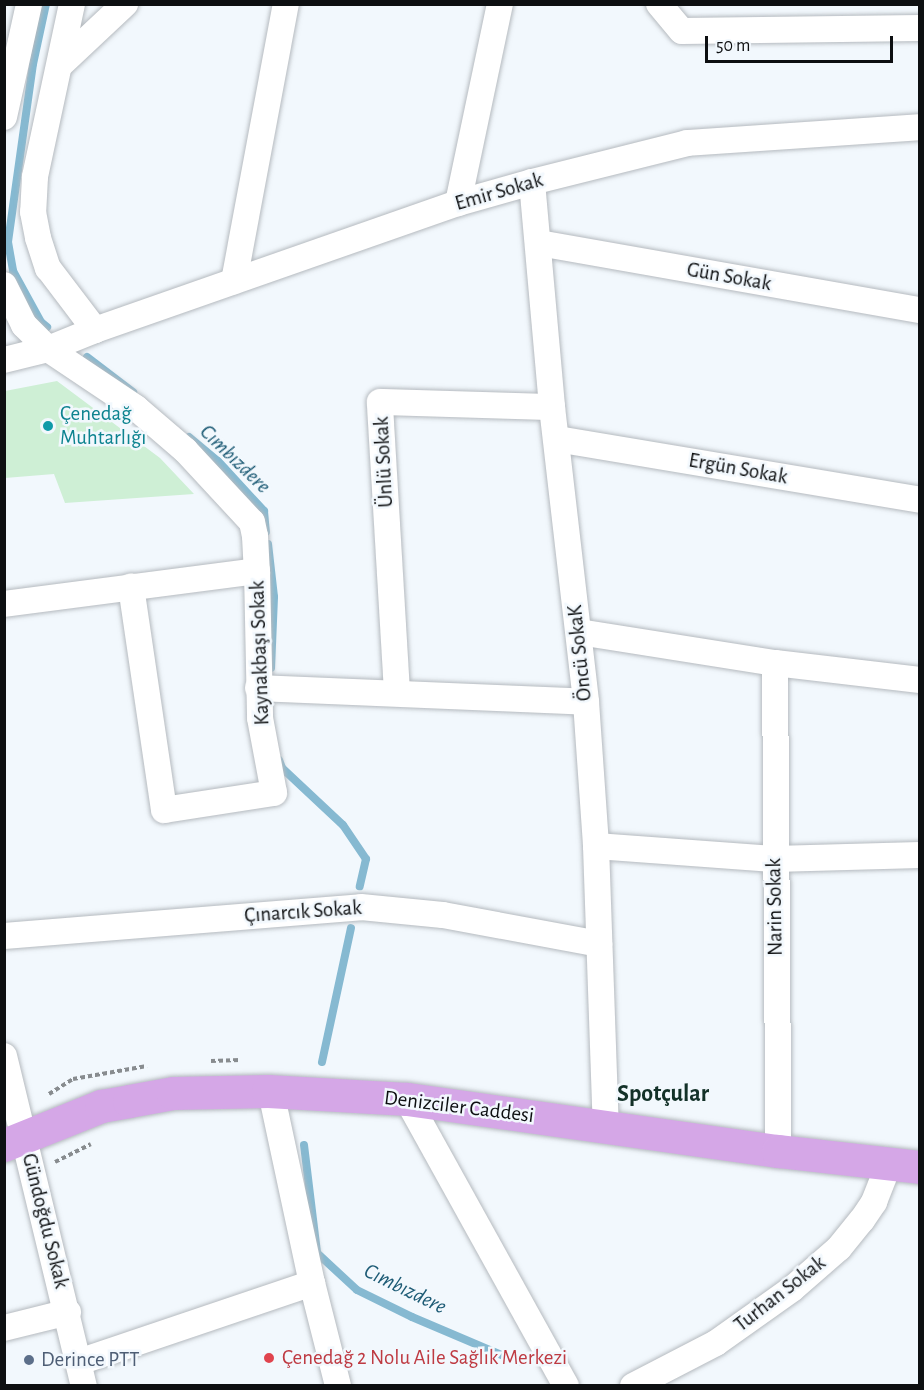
<!DOCTYPE html>
<meta charset="utf-8">
<style>
body{margin:0}
#map{position:relative;width:924px;height:1390px;overflow:hidden;background:#f2f8fd;font-family:"Alegreya Sans",sans-serif}
div>[style]{position:absolute}
.green>*{inset:0;background:#ceefd5}
.stream>*{height:8px;margin:-4px;padding:0 4px;transform-origin:4px;border-radius:4px;background:#86b9d1}
.path>*{height:4px;margin-top:-2px;transform-origin:0;background:repeating-linear-gradient(90deg,#888c8f 0 4.5px,transparent 0 7.5px)}
.roads{filter:drop-shadow(0 0 2px #b5babf) drop-shadow(0 0 2px #b5babf)}
.minor>*{height:26px;margin:-13px;padding:0 13px;transform-origin:13px;border-radius:13px;background:#fff}
.major>*{height:33px;margin:-16.5px;padding:0 16.5px;transform-origin:16.5px;border-radius:16.5px;background:#d5a7e7}
.dots>*{width:16px;height:16px;translate:-50% -50%;box-sizing:border-box;border:3px solid #f2f8fd;border-radius:50%}
span{translate:-50% -50%;white-space:nowrap;text-align:center;line-height:1.15;-webkit-text-stroke:5px #f2f8fd;paint-order:stroke}
.street-label{font-size:21px;color:#0d0f11}
.culture-label{font-size:21px;color:#0d838f}
.left{translate:0 -50%;text-align:left}
.health-label{font-size:21px;color:#be3a42}
.service-label{font-size:21px;color:#4e5e75}
.water-label{font-size:22px;color:#1d5b75;font-style:italic}
.quarter-label{font-size:24px;color:#133128;font-weight:700}
.frame{position:absolute;inset:0;border:6px solid #0d0f11;pointer-events:none}
.scale{position:absolute;left:705px;top:36px;width:188px;height:27px;box-sizing:border-box;border:3px solid #0d0f11;border-top:0;padding-left:8px;font-size:18px;line-height:21px;white-space:nowrap;color:#0d0f11;-webkit-text-stroke:4px #f2f8fd;paint-order:stroke}
</style>
<div id="map">
<div class="green">
<i style="clip-path:polygon(57px 381px,160px 458px,194px 494px,65px 503px,54px 474px,5px 478px,5px 391px)"></i>
</div>
<div class="stream">
<i style="left:46px;top:4px;width:61px;rotate:102.2deg"></i>
<i style="left:33px;top:64px;width:180px;rotate:98deg"></i>
<i style="left:8px;top:242px;width:29px;rotate:80deg"></i>
<i style="left:13px;top:271px;width:58px;rotate:61.2deg"></i>
<i style="left:41px;top:322px;width:8px;rotate:40deg"></i>
<i style="left:87px;top:357px;width:58px;rotate:37.3deg"></i>
<i style="left:189px;top:437px;width:38px;rotate:40deg"></i>
<i style="left:218px;top:461px;width:68px;rotate:47.4deg"></i>
<i style="left:264px;top:511px;width:21px;rotate:85deg"></i>
<i style="left:268px;top:544px;width:53px;rotate:83.5deg"></i>
<i style="left:274px;top:597px;width:71px;rotate:92.4deg"></i>
<i style="left:279px;top:760px;width:9px;rotate:69deg"></i>
<i style="left:282px;top:768px;width:83px;rotate:43.1deg"></i>
<i style="left:343px;top:825px;width:41px;rotate:55.9deg"></i>
<i style="left:366px;top:859px;width:28px;rotate:103deg"></i>
<i style="left:322px;top:1062px;width:137px;rotate:-77.8deg"></i>
<i style="left:304px;top:1145px;width:109px;rotate:83.1deg"></i>
<i style="left:317px;top:1253px;width:54px;rotate:42.8deg"></i>
<i style="left:357px;top:1290px;width:61px;rotate:26.1deg"></i>
<i style="left:412px;top:1317px;width:115px;rotate:23deg"></i>
</div>
<div class="path">
<i style="left:211px;top:1061px;width:29px;rotate:-2deg"></i>
<i style="left:49px;top:1094px;width:28px;rotate:-32deg"></i>
<i style="left:73px;top:1079px;width:75px;rotate:-10deg"></i>
<i style="left:55px;top:1162px;width:40px;rotate:-26.6deg"></i>
</div>
<div class="roads">
<div class="minor">
<i style="left:72px;top:4px;width:177px;rotate:102.1deg"></i>
<i style="left:35px;top:177px;width:35px;rotate:93deg"></i>
<i style="left:33px;top:212px;width:26px;rotate:79deg"></i>
<i style="left:38px;top:238px;width:32px;rotate:72deg"></i>
<i style="left:48px;top:268px;width:78px;rotate:52.8deg"></i>
<i style="left:659px;top:4px;width:35px;rotate:50deg"></i>
<i style="left:682px;top:31px;width:238px;rotate:-0.7deg"></i>
<i style="left:61px;top:64px;width:88px;rotate:-43.2deg"></i>
<i style="left:4px;top:117px;width:116px;rotate:-77.5deg"></i>
<i style="left:532px;top:182px;width:226px;rotate:84.9deg"></i>
<i style="left:552px;top:407px;width:297px;rotate:83.4deg"></i>
<i style="left:586px;top:702px;width:144px;rotate:86deg"></i>
<i style="left:596px;top:846px;width:280px;rotate:88deg"></i>
<i style="left:458px;top:203px;width:203px;rotate:-78.1deg"></i>
<i style="left:539px;top:243px;width:387px;rotate:10deg"></i>
<i style="left:234px;top:281px;width:282px;rotate:-79.4deg"></i>
<i style="left:4px;top:285px;width:45px;rotate:63.4deg"></i>
<i style="left:24px;top:325px;width:34px;rotate:45deg"></i>
<i style="left:48px;top:349px;width:106px;rotate:33.8deg"></i>
<i style="left:136px;top:408px;width:65px;rotate:40.6deg"></i>
<i style="left:185px;top:450px;width:98px;rotate:47.1deg"></i>
<i style="left:252px;top:522px;width:14px;rotate:78deg"></i>
<i style="left:255px;top:536px;width:35px;rotate:87deg"></i>
<i style="left:257px;top:571px;width:147px;rotate:88.8deg"></i>
<i style="left:260px;top:718px;width:76px;rotate:79.4deg"></i>
<i style="left:274px;top:793px;width:111px;rotate:171.2deg"></i>
<i style="left:164px;top:810px;width:226px;rotate:-98.4deg"></i>
<i style="left:4px;top:360px;width:45px;rotate:-14deg"></i>
<i style="left:48px;top:349px;width:51px;rotate:-22deg"></i>
<i style="left:95px;top:330px;width:385px;rotate:-19.3deg"></i>
<i style="left:458px;top:203px;width:77px;rotate:-15.8deg"></i>
<i style="left:532px;top:182px;width:160px;rotate:-14.1deg"></i>
<i style="left:687px;top:143px;width:234px;rotate:-3.9deg"></i>
<i style="left:557px;top:439px;width:368px;rotate:9.5deg"></i>
<i style="left:4px;top:604px;width:255px;rotate:-7.4deg"></i>
<i style="left:579px;top:632px;width:198px;rotate:9deg"></i>
<i style="left:775px;top:663px;width:146px;rotate:6.7deg"></i>
<i style="left:775px;top:663px;width:488px;rotate:89.6deg"></i>
<i style="left:258px;top:688px;width:328px;rotate:2.4deg"></i>
<i style="left:397px;top:692px;width:290px;rotate:-93.4deg"></i>
<i style="left:380px;top:402px;width:172px;rotate:1.7deg"></i>
<i style="left:596px;top:846px;width:178px;rotate:4.2deg"></i>
<i style="left:774px;top:859px;width:146px;rotate:-1.6deg"></i>
<i style="left:4px;top:936px;width:358px;rotate:-4.6deg"></i>
<i style="left:361px;top:907px;width:82px;rotate:5.6deg"></i>
<i style="left:443px;top:915px;width:159px;rotate:10.5deg"></i>
<i style="left:4px;top:1056px;width:340px;rotate:76.4deg"></i>
<i style="left:271px;top:1092px;width:195px;rotate:77.9deg"></i>
<i style="left:312px;top:1283px;width:106px;rotate:75.8deg"></i>
<i style="left:407px;top:1099px;width:328px;rotate:61deg"></i>
<i style="left:4px;top:1328px;width:66px;rotate:-14deg"></i>
<i style="left:79px;top:1362px;width:246px;rotate:-18.7deg"></i>
<i style="left:633px;top:1386px;width:93px;rotate:-27.4deg"></i>
<i style="left:716px;top:1343px;width:93px;rotate:-35.4deg"></i>
<i style="left:792px;top:1289px;width:62px;rotate:-41.1deg"></i>
<i style="left:839px;top:1248px;width:36px;rotate:-51deg"></i>
<i style="left:862px;top:1220px;width:22px;rotate:-56deg"></i>
<i style="left:874px;top:1202px;width:41px;rotate:-68.5deg"></i>
</div>
<div class="major">
<i style="left:4px;top:1145px;width:105px;rotate:-21.9deg"></i>
<i style="left:101px;top:1106px;width:28px;rotate:-10deg"></i>
<i style="left:129px;top:1101px;width:45px;rotate:-10.3deg"></i>
<i style="left:173px;top:1093px;width:95px;rotate:-1.2deg"></i>
<i style="left:268px;top:1091px;width:139px;rotate:3.3deg"></i>
<i style="left:407px;top:1099px;width:375px;rotate:8deg"></i>
<i style="left:778px;top:1151px;width:143px;rotate:6.4deg"></i>
</div>
</div>
<div class="dots">
<i style="left:48px;top:426px;background:#0f9aa8"></i>
<i style="left:269px;top:1358px;background:#e0444e"></i>
<i style="left:29px;top:1360px;background:#5c6f8a"></i>
</div>
<div class="street-label">
<span style="left:499px;top:192px;rotate:-16deg">Emir Sokak</span>
<span style="left:729px;top:277px;rotate:10deg">Gün Sokak</span>
<span style="left:384px;top:462px;rotate:-93deg">Ünlü Sokak</span>
<span style="left:738px;top:469px;rotate:10deg">Ergün Sokak</span>
<span style="left:260px;top:653px;rotate:-92deg">Kaynakbaşı Sokak</span>
<span style="left:580px;top:653px;rotate:-96deg">Öncü SokaK</span>
<span style="left:775px;top:907px;rotate:-91deg">Narin Sokak</span>
<span style="left:303px;top:912px;rotate:-4deg">Çınarcık Sokak</span>
<span style="left:459px;top:1107px;rotate:7deg">Denizciler Caddesi</span>
<span style="left:45px;top:1221px;rotate:76deg">Gündoğdu Sokak</span>
<span style="left:780px;top:1294px;rotate:-38deg">Turhan Sokak</span>
</div>
<div class="culture-label">
<span class="left" style="left:60px;top:426px">Çenedağ<br>Muhtarlığı</span>
</div>
<div class="health-label">
<span class="left" style="left:282px;top:1358px">Çenedağ 2 Nolu Aile Sağlık Merkezi</span>
</div>
<div class="service-label">
<span class="left" style="left:41px;top:1360px">Derince PTT</span>
</div>
<div class="water-label">
<span style="left:235px;top:459px;rotate:44deg">Cımbızdere</span>
<span style="left:405px;top:1289px;rotate:26deg">Cımbızdere</span>
</div>
<div class="quarter-label">
<span style="left:663px;top:1095px">Spotçular</span>
</div>
<div class="frame"></div>
<div class="scale">50 m</div>
</div>
